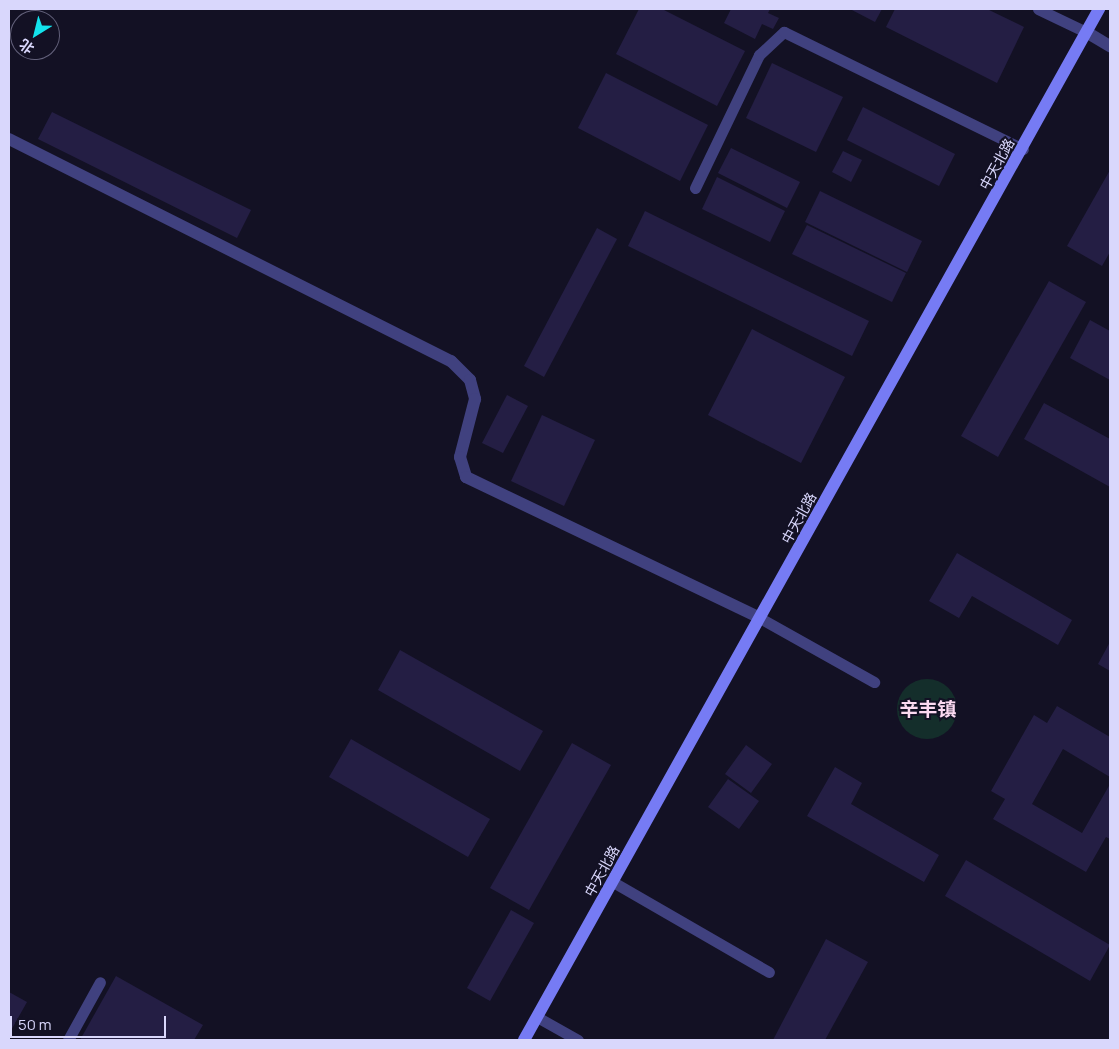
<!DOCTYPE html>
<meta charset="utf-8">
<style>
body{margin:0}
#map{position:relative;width:1119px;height:1049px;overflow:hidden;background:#131124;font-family:Manrope,"Noto Sans SC",sans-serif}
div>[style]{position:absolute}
.green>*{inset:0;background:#142e2b}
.round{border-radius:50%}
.building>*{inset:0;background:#241e44}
.service>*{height:11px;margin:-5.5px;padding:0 5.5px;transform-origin:5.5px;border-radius:5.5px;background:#40417f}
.minor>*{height:12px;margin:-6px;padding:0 6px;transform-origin:6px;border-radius:6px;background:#40417f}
.secondary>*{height:12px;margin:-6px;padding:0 6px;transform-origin:6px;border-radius:6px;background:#767bf4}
span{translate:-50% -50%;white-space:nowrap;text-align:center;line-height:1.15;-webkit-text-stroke:4px #131124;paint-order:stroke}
.street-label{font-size:14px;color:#d9d7fc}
.district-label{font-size:19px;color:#fcd9f1;font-weight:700}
.frame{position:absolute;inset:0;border:10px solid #d9d7fc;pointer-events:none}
.north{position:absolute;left:10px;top:10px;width:50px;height:50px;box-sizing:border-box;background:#131124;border:1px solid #62607a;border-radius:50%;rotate:216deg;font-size:14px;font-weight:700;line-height:20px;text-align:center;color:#d9d7fc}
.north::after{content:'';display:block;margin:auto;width:18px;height:22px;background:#13e3ec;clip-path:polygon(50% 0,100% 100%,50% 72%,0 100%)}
.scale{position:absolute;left:10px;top:1016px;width:156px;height:22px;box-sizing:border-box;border:2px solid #d9d7fc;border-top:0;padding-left:6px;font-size:15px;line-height:18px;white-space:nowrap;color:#d9d7fc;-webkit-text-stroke:4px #131124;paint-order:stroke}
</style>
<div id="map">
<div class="green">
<i class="round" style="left:897px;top:679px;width:60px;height:60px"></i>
</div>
<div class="building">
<i style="clip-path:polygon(639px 9px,662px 9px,745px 51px,717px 106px,616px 54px)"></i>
<i style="clip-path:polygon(731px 9px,770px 9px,768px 13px,779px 18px,773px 29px,762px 24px,755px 39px,724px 23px)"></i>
<i style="clip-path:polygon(850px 9px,882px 9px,875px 22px)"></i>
<i style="clip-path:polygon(895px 9px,987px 9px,1024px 27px,997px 83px,886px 27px)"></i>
<i style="clip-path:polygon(772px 63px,843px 97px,816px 152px,746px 118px)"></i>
<i style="clip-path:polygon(606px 73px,708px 125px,680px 181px,578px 128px)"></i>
<i style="clip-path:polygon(863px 107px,955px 154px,939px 186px,847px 140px)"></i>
<i style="clip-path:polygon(52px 112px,251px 210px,237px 238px,38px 139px)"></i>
<i style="clip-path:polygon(731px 148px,800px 182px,787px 208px,718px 173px)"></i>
<i style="clip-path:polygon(843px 151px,862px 160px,851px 182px,832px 172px)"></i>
<i style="clip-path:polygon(1110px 170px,1110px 252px,1102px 266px,1067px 246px)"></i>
<i style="clip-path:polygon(717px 177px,785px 211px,770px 242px,702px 209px)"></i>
<i style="clip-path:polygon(820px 191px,922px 241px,907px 272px,805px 222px)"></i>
<i style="clip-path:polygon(645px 211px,869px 321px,852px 356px,628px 246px)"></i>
<i style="clip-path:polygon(807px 225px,906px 273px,892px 302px,792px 254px)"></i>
<i style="clip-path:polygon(597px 228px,617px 239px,544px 377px,524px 366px)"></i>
<i style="clip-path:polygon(1049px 281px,1086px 302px,998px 457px,961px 436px)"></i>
<i style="clip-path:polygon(1090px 320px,1110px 331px,1110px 380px,1070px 358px)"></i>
<i style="clip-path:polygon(752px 329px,845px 377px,801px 463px,708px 415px)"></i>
<i style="clip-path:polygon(507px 395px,528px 406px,503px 453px,482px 443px)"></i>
<i style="clip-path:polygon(1044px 403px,1110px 439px,1110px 487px,1024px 439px)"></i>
<i style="clip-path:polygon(542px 415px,595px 440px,564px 506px,511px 481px)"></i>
<i style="clip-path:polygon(957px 553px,1072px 620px,1058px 645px,972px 596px,959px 618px,929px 601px)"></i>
<i style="clip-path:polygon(1110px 642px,1110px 671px,1098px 664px)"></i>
<i style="clip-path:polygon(400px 650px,543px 731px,520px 771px,378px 690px)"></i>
<i style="clip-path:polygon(1057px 706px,1110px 737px,1110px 777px,1063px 749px,1032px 804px,1082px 833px,1110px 784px,1110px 839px,1106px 837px,1086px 872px,993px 819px,1005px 799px,991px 791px,1034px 715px,1047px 723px)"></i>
<i style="clip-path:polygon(351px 739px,490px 819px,468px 857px,329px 777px)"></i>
<i style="clip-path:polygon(572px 743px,611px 765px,529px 910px,490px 888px)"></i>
<i style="clip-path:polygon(746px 745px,772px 764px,751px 793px,725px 774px)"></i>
<i style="clip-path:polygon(835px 767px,862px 783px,851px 804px,939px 855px,924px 882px,807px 816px)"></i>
<i style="clip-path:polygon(728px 779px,759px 801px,739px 829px,708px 807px)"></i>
<i style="clip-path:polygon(966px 860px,1110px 945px,1090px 981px,945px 896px)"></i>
<i style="clip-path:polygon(511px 910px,534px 923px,490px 1001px,467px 988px)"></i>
<i style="clip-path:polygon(826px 939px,868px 962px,825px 1040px,773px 1040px)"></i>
<i style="clip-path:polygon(116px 976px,203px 1025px,194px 1040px,80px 1040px)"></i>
<i style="clip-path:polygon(9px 992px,27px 1002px,9px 1034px)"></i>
</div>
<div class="service">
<i style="left:1038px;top:9px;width:55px;rotate:25.6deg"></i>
<i style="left:695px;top:188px;width:148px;rotate:-64.3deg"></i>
<i style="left:759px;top:55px;width:34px;rotate:-43deg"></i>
<i style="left:784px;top:32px;width:266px;rotate:26.1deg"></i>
<i style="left:760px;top:618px;width:131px;rotate:29.3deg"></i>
<i style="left:613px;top:882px;width:180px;rotate:30deg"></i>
<i style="left:537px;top:1017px;width:47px;rotate:29.3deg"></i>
<i style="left:68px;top:1040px;width:66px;rotate:-61.1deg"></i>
</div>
<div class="minor">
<i style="left:1088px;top:33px;width:26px;rotate:31deg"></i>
<i style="left:9px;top:139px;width:495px;rotate:26.7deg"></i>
<i style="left:451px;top:361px;width:27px;rotate:45deg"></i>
<i style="left:470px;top:380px;width:20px;rotate:75deg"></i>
<i style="left:475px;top:399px;width:60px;rotate:104.5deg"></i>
<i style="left:460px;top:457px;width:21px;rotate:73deg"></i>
<i style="left:466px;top:477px;width:326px;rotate:25.6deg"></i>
</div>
<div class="secondary">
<i style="left:524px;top:1040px;width:1181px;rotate:-60.85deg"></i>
</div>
<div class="street-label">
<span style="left:997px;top:164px;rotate:-61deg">中天北路</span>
<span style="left:799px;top:518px;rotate:-61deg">中天北路</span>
<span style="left:602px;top:871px;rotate:-61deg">中天北路</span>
</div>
<div class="district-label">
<span style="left:928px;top:710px">辛丰镇</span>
</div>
<div class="frame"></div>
<div class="north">北</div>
<div class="scale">50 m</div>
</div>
